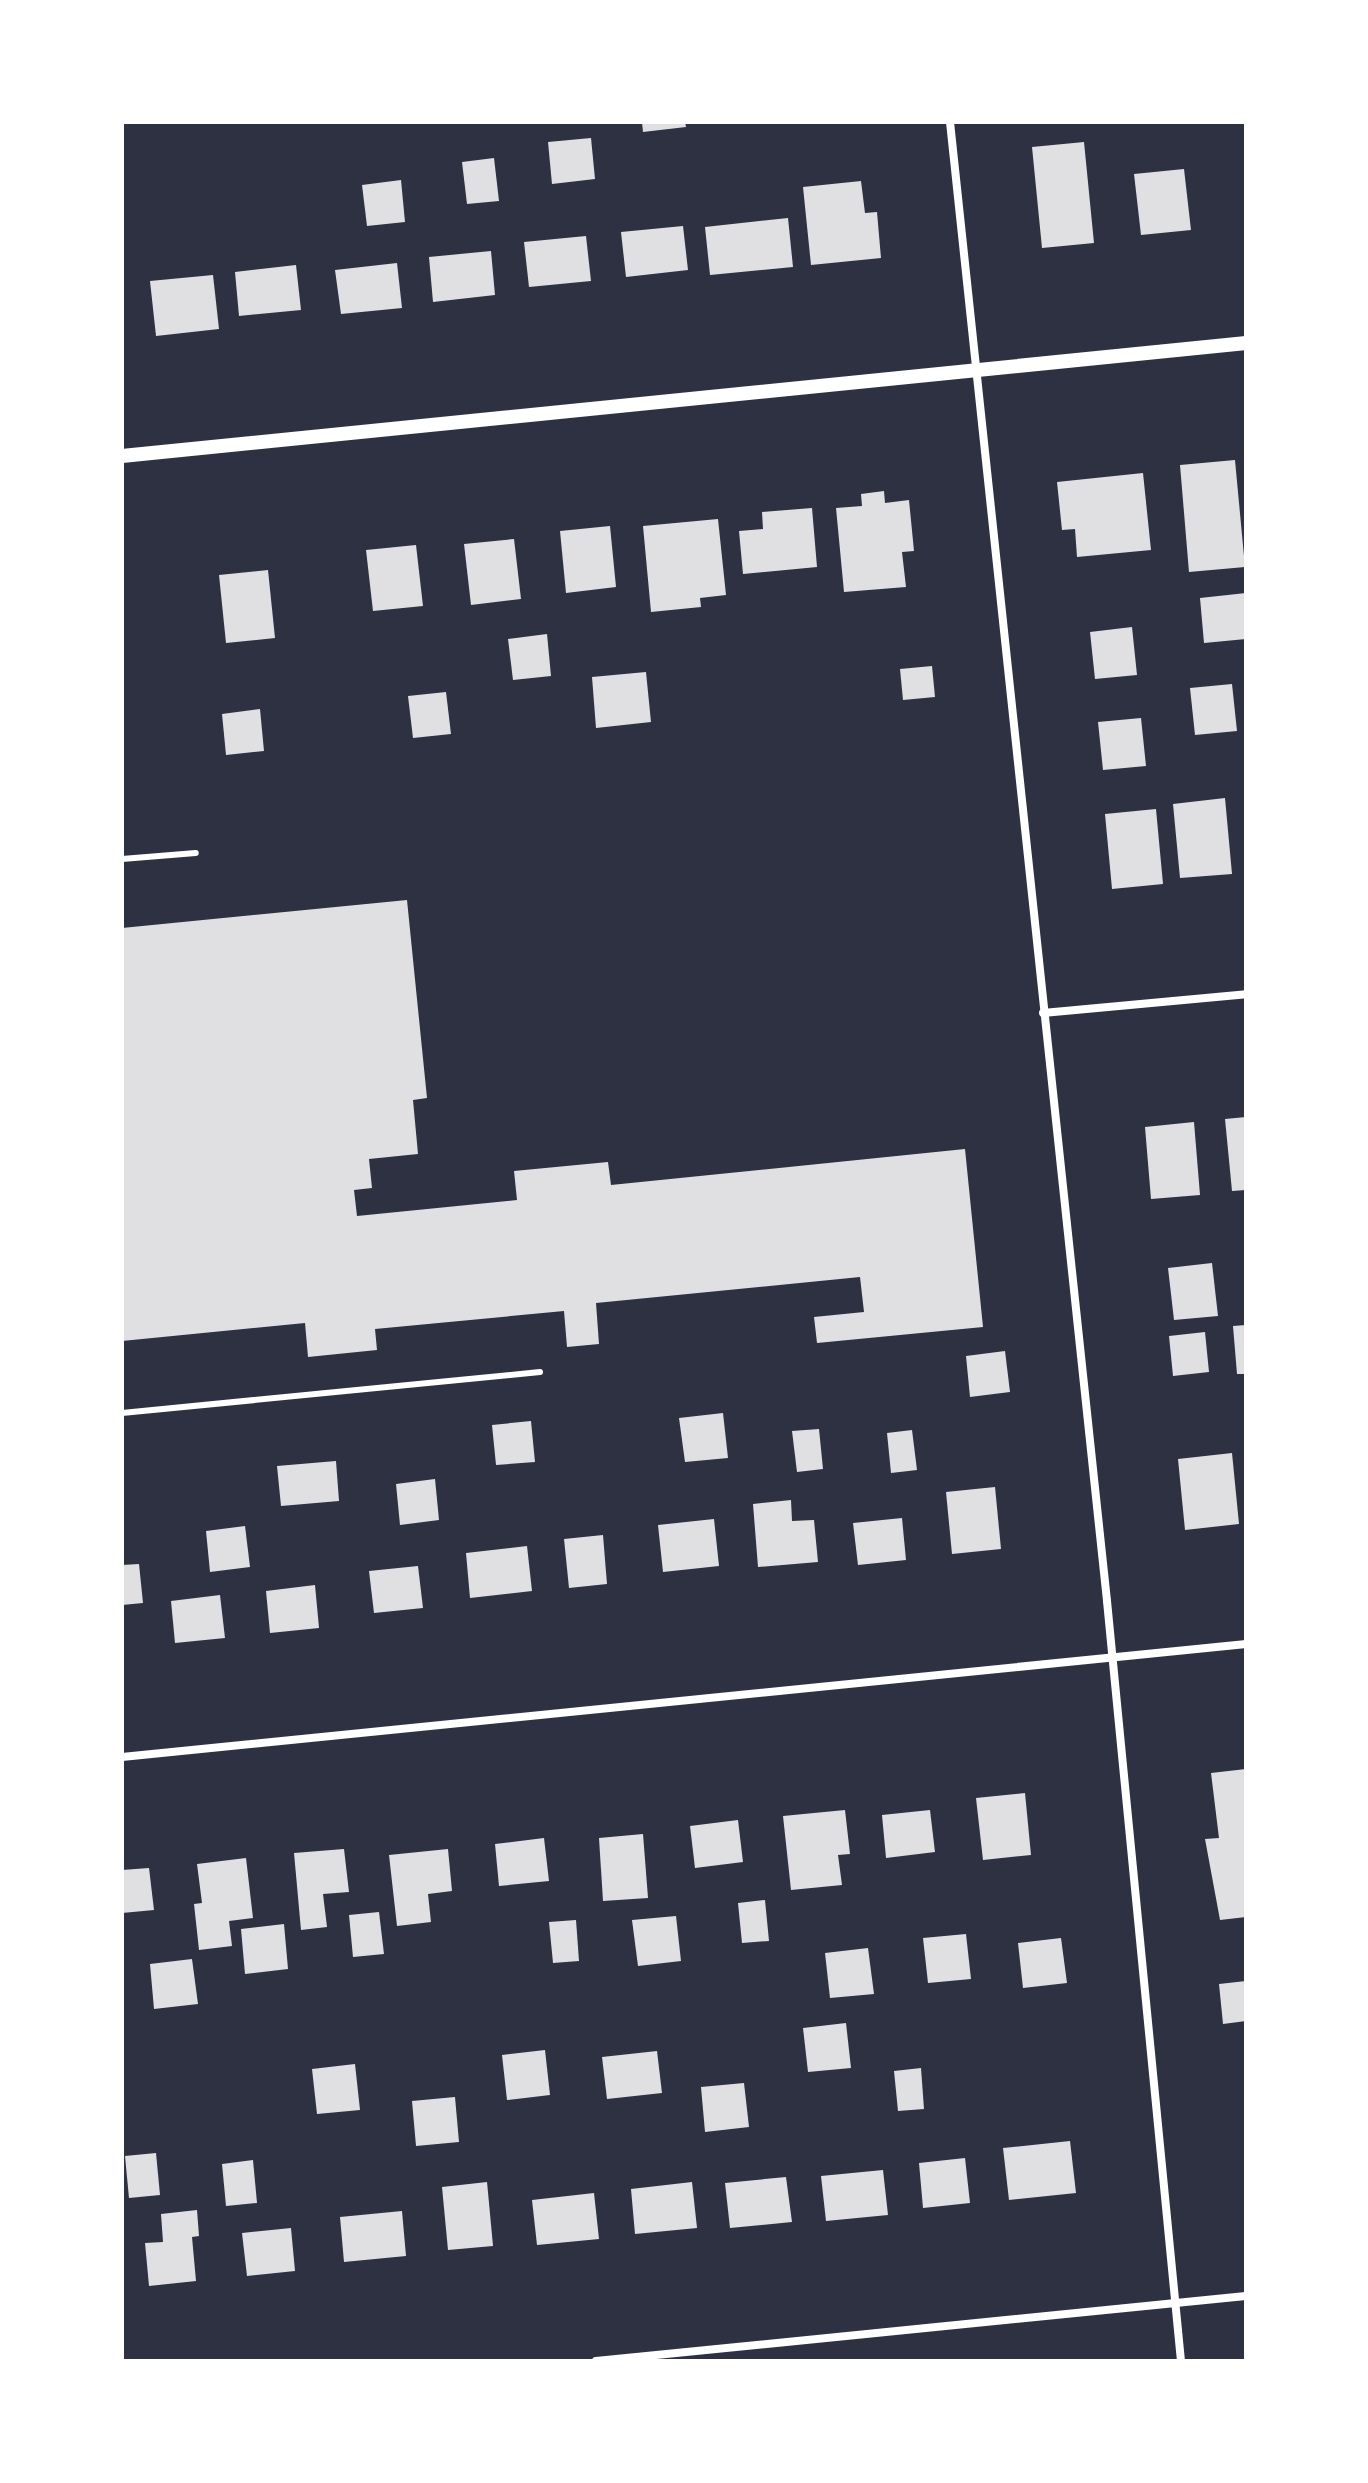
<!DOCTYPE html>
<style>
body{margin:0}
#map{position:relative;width:1368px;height:2483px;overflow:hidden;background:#2d3142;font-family:"DejaVu Sans",sans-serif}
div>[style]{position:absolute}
.building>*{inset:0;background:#e0e0e3}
.service>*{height:6px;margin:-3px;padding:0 3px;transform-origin:3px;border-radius:3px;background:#fff}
.minor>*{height:8px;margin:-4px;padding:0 4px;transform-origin:4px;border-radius:4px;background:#fff}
.tertiary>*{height:14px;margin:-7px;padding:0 7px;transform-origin:7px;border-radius:7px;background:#fff}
span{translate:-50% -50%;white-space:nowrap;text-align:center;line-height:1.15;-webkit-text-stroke:8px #fff;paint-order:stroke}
.frame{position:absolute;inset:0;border:124px solid #fff;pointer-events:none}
</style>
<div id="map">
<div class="building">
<i style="clip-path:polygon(642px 122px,685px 122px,686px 127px,643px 132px)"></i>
<i style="clip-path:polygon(591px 138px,595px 179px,552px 184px,548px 142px)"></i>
<i style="clip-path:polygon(1084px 142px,1094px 243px,1042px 248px,1032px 147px)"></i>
<i style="clip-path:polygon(494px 158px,499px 201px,467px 204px,462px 162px)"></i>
<i style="clip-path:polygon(1184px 169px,1191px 230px,1141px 235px,1134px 174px)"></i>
<i style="clip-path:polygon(401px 180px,405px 222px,367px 226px,362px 185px)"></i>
<i style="clip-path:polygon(861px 181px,865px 213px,877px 212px,881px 258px,811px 265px,803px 187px)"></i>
<i style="clip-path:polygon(788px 218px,793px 267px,710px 275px,705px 227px)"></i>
<i style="clip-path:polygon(683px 226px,688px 270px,626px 277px,621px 232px)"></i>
<i style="clip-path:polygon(586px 236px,591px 281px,529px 287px,524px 242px)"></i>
<i style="clip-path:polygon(491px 251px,495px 295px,433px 302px,429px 257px)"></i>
<i style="clip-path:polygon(397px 263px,402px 308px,341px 314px,335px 270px)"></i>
<i style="clip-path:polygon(296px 265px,301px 310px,239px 316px,235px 272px)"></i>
<i style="clip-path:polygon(213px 275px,219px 329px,156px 336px,150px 281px)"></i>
<i style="clip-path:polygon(1235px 460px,1245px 567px,1189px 572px,1180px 465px)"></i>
<i style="clip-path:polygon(1143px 473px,1151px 550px,1077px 557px,1075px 529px,1062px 530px,1057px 482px)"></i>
<i style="clip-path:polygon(884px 491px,885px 503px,909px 500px,914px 551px,902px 552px,906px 587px,844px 592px,836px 508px,862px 506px,861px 494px)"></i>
<i style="clip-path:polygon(812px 508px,817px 567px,743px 574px,739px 531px,763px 529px,762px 512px)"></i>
<i style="clip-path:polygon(718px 519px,726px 595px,700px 598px,701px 607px,651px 612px,643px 526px)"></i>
<i style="clip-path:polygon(610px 526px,616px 587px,566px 593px,560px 531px)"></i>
<i style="clip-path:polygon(514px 539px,521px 599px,471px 605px,464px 544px)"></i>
<i style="clip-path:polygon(416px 545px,423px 606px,373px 611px,366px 550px)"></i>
<i style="clip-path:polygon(268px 570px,275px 638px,226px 643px,219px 575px)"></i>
<i style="clip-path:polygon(1246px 593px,1246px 639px,1204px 643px,1200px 598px)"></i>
<i style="clip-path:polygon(1132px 627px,1137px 675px,1095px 679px,1090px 632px)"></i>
<i style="clip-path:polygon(547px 634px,551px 676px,513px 680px,508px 639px)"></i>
<i style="clip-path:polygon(932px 666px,935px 697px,903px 700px,900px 669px)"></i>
<i style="clip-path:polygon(646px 672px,651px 722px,596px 728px,592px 677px)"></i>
<i style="clip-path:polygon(1232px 684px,1237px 731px,1195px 735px,1190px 688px)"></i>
<i style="clip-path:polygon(446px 692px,451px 734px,413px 738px,408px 696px)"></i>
<i style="clip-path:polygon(260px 709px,264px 751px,226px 755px,222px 714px)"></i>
<i style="clip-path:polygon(1141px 718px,1146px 766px,1103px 770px,1098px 722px)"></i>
<i style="clip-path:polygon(1225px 798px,1232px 874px,1180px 878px,1173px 804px)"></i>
<i style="clip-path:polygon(1156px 809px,1163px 884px,1112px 889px,1105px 814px)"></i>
<i style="clip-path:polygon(407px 900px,427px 1098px,413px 1100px,418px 1154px,369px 1159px,372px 1188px,354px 1190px,357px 1216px,517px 1200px,514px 1171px,608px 1162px,611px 1185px,965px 1149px,983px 1327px,817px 1343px,814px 1317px,864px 1312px,860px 1277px,596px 1303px,599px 1344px,567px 1347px,564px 1311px,375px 1329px,377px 1350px,308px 1357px,305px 1323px,122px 1341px,122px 928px)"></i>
<i style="clip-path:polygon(1246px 1117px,1246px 1190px,1232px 1191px,1225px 1119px)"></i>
<i style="clip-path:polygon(1194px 1122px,1200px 1195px,1151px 1199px,1145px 1127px)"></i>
<i style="clip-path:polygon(1212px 1263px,1218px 1316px,1174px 1320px,1168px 1268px)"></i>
<i style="clip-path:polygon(1246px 1325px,1246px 1374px,1237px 1374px,1233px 1326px)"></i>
<i style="clip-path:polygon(1205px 1332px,1209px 1372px,1173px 1376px,1169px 1336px)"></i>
<i style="clip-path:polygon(1005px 1351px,1010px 1392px,970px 1397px,966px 1356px)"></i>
<i style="clip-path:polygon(723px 1413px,728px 1458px,685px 1462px,679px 1418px)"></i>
<i style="clip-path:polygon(531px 1421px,535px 1462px,496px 1465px,492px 1425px)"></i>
<i style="clip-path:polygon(819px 1429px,823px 1469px,797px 1472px,792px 1431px)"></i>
<i style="clip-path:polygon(912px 1430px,917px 1470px,891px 1473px,887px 1433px)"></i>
<i style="clip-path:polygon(1232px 1453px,1239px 1524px,1185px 1530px,1178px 1459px)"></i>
<i style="clip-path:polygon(336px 1461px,339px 1501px,281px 1506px,277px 1466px)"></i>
<i style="clip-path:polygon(435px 1479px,439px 1520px,400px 1525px,396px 1484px)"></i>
<i style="clip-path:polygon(995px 1487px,1001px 1549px,952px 1554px,946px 1492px)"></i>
<i style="clip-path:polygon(791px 1500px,792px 1521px,814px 1520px,818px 1562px,758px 1567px,753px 1504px)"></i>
<i style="clip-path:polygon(902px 1518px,906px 1560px,858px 1565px,853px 1523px)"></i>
<i style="clip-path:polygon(714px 1519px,719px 1566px,663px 1572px,658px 1525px)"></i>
<i style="clip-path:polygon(245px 1526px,250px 1567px,210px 1572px,206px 1531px)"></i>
<i style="clip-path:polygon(603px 1535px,607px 1584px,569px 1588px,564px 1539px)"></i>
<i style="clip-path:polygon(527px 1546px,532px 1591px,470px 1598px,466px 1553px)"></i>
<i style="clip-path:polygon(139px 1564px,143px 1603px,122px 1605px,122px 1565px)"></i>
<i style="clip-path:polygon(418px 1566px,423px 1608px,374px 1613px,369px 1571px)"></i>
<i style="clip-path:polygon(315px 1585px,319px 1628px,270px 1633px,266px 1591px)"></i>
<i style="clip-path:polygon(220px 1595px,225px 1638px,175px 1643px,171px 1601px)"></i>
<i style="clip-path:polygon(1246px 1769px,1246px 1917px,1220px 1920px,1205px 1839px,1219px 1838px,1211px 1773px)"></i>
<i style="clip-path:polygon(1025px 1793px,1031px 1855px,983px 1860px,976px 1798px)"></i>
<i style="clip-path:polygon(845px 1810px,850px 1854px,838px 1855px,842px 1885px,791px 1890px,783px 1816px)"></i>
<i style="clip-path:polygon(930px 1810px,935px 1852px,886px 1858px,882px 1815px)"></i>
<i style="clip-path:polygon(738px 1820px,743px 1862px,695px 1868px,690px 1826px)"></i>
<i style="clip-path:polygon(643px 1834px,648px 1898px,603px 1901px,599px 1838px)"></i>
<i style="clip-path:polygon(544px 1838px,549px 1881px,499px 1886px,495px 1844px)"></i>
<i style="clip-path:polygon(344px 1849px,349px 1892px,323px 1894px,327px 1927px,301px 1930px,294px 1853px)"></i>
<i style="clip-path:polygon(448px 1849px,452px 1891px,428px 1894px,431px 1922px,397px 1926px,389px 1855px)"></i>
<i style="clip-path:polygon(246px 1858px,253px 1918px,229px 1921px,232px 1946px,199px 1950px,194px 1904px,202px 1903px,197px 1864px)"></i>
<i style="clip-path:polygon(149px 1868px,154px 1910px,122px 1913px,122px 1870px)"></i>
<i style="clip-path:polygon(765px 1900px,769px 1941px,742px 1943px,738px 1903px)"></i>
<i style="clip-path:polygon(379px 1912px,384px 1954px,353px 1957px,349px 1915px)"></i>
<i style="clip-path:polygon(676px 1916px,681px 1961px,638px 1966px,632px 1920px)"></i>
<i style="clip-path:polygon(576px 1920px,579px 1961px,553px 1963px,549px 1922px)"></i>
<i style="clip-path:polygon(284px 1924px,288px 1969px,245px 1974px,241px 1929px)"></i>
<i style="clip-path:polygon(966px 1934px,971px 1979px,928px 1983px,923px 1938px)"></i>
<i style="clip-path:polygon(1061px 1938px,1067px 1983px,1023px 1988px,1018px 1943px)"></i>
<i style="clip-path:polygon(868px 1948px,874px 1994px,830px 1998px,825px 1953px)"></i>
<i style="clip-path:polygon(192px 1959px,198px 2004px,154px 2009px,150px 1964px)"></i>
<i style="clip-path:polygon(1246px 1981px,1246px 2021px,1223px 2024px,1219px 1984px)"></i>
<i style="clip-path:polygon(846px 2023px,851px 2068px,808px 2072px,803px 2028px)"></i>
<i style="clip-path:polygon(545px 2050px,550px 2095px,507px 2100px,502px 2055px)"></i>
<i style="clip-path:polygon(657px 2051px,662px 2093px,607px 2099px,602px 2057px)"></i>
<i style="clip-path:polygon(355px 2064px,360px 2110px,317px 2114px,312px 2069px)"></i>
<i style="clip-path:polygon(921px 2068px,924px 2109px,898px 2111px,894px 2071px)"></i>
<i style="clip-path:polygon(744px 2083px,749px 2127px,705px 2132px,701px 2087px)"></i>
<i style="clip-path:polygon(455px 2097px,459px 2142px,416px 2146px,412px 2101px)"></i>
<i style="clip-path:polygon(1070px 2141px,1076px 2193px,1009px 2200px,1003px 2148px)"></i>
<i style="clip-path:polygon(156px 2153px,160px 2195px,129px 2198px,125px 2156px)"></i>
<i style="clip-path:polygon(965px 2158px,970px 2203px,923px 2208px,919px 2163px)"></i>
<i style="clip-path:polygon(253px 2160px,257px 2203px,226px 2206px,222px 2164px)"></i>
<i style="clip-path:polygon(883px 2170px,888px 2215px,826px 2221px,821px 2176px)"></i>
<i style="clip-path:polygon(786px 2177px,792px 2222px,730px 2228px,725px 2183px)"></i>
<i style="clip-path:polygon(487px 2182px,493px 2246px,448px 2250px,442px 2187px)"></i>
<i style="clip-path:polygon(692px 2182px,697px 2228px,635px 2234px,631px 2189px)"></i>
<i style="clip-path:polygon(594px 2193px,599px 2239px,537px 2245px,532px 2200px)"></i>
<i style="clip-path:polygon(197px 2210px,199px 2236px,192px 2237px,196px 2281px,149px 2286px,145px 2243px,163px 2242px,161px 2214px)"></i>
<i style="clip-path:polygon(402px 2211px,406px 2256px,344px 2262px,340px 2217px)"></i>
<i style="clip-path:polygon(291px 2228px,295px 2271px,247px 2276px,242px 2233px)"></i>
</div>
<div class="service">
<i style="left:122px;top:859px;width:74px;rotate:-4.6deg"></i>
<i style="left:122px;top:1413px;width:420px;rotate:-5.6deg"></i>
</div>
<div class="minor">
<i style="left:950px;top:122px;width:1487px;rotate:83.94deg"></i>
<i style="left:1107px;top:1601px;width:764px;rotate:84.44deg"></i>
<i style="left:1043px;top:1013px;width:204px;rotate:-5.3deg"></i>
<i style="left:122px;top:1757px;width:1130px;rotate:-5.74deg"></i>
<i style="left:596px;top:2361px;width:653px;rotate:-5.71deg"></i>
</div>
<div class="tertiary">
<i style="left:122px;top:456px;width:1130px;rotate:-5.74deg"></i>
</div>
<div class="frame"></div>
</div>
